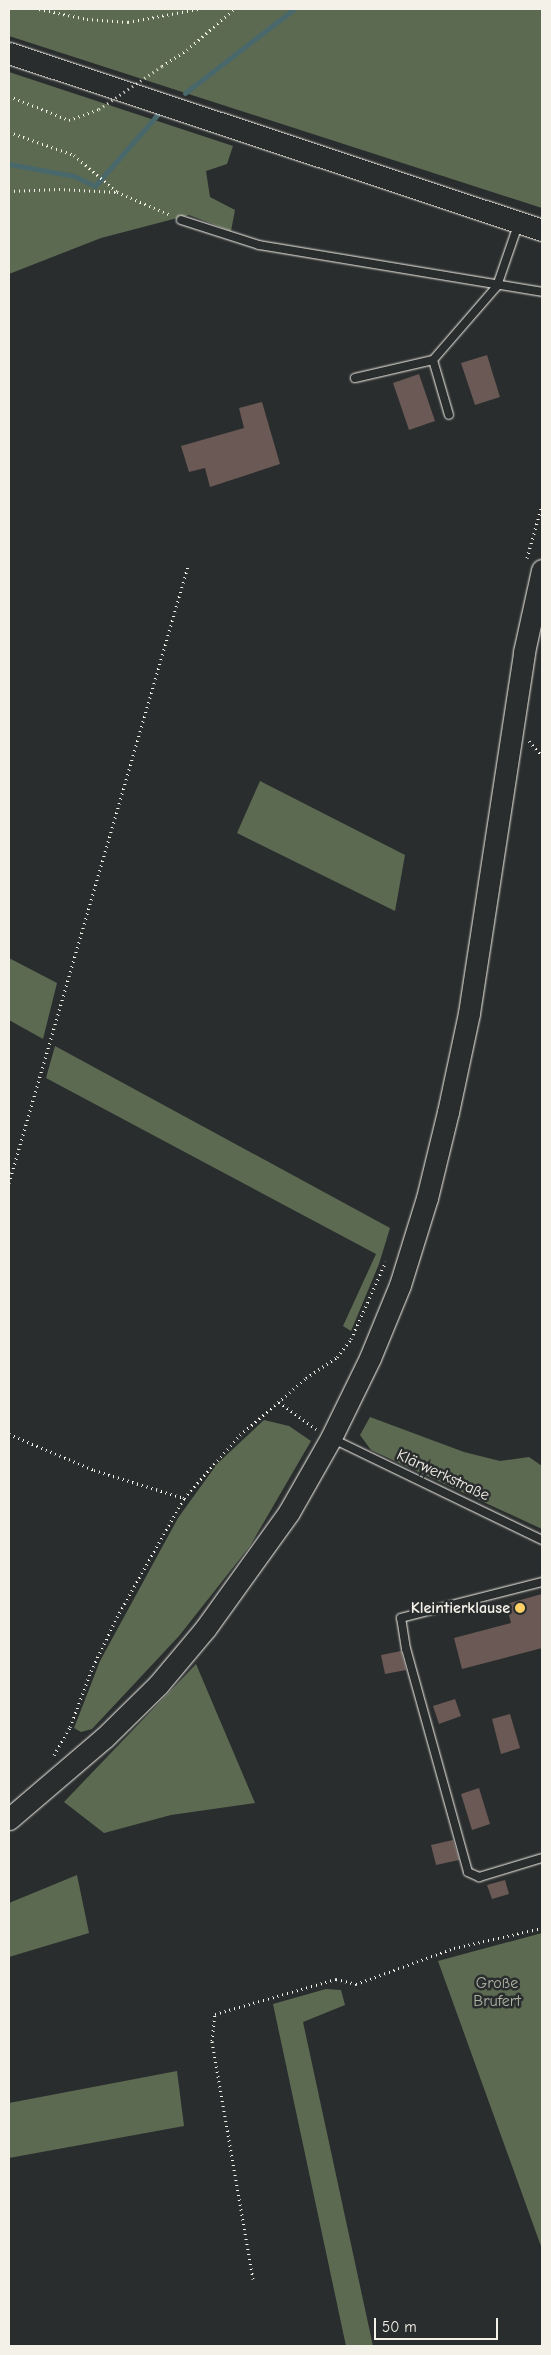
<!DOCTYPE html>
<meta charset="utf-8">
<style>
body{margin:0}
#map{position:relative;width:551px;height:2355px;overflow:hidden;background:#2a2d2e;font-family:"Comic Neue",sans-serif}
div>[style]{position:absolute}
.green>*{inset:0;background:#5d6a52}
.stream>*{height:5px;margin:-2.5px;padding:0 2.5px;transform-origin:2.5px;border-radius:2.5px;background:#49686b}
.building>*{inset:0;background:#6a5954}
.path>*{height:3px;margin-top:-1.5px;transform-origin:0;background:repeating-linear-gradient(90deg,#f4f1e8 0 1px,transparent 0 5px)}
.roads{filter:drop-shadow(0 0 1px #f4f1e8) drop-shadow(0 0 1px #f4f1e8)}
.lane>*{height:8px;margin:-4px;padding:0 4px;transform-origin:4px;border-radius:4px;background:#2a2d2e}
.secondary>*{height:21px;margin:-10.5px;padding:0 10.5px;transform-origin:10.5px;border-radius:10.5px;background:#2a2d2e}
.path-bridge>*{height:3px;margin-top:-1.5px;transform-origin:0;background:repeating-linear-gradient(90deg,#f4f1e8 0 1px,transparent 0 5px)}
.dots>*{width:14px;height:14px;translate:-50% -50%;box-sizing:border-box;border:2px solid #2a2d2e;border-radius:50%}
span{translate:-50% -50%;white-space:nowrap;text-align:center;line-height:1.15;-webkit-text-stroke:5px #2a2d2e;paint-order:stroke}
.street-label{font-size:16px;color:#f4f1e8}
.poi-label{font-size:16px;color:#f4f1e8;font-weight:700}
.right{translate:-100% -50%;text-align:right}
.park-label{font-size:16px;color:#b0b4a4}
.frame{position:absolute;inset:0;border:10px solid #f4f1e8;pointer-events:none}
.scale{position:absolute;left:374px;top:2318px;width:124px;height:22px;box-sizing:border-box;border:2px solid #f4f1e8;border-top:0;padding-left:6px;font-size:15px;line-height:18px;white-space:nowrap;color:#f4f1e8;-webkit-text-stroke:4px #2a2d2e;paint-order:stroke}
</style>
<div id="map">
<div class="green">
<i style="clip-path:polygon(9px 9px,542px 9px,542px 208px,9px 36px)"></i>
<i style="clip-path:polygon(9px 72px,233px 146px,227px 164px,206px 171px,210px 197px,235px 210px,231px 231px,189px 215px,101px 238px,9px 274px)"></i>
<i style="clip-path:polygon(260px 781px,405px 855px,395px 911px,237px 833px)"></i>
<i style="clip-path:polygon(9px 958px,57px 983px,43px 1039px,9px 1020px)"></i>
<i style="clip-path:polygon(55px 1046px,390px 1228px,379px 1264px,351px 1331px,343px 1326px,376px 1254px,46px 1078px)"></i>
<i style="clip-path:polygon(370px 1417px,464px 1452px,500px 1461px,529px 1457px,542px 1466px,542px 1529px,371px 1450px,360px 1435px)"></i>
<i style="clip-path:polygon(264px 1420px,289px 1426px,311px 1441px,250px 1546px,179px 1636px,92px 1729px,81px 1732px,74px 1728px,100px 1661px,178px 1518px,217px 1464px)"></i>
<i style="clip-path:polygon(196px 1664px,255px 1803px,171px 1815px,104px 1833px,64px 1802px)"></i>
<i style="clip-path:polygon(77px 1875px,89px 1933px,9px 1957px,9px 1903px)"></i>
<i style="clip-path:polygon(542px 1933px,542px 2249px,438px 1961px)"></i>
<i style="clip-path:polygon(326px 1989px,341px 1990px,345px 2005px,303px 2022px,373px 2346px,346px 2346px,273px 2004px)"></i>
<i style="clip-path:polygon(177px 2071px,184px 2126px,9px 2158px,9px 2103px)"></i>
</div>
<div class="stream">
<i style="left:185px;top:93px;width:138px;rotate:-37.6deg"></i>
<i style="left:9px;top:164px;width:66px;rotate:10.5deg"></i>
<i style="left:74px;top:176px;width:23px;rotate:25deg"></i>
<i style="left:95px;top:186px;width:97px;rotate:-48.8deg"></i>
</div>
<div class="building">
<i style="clip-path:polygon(487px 355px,500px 397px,475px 405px,461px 363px)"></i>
<i style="clip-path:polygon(419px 374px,435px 421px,409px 430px,393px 383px)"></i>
<i style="clip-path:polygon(262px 402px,280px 464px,210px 487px,205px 468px,189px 472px,181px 446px,244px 428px,239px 408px)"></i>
<i style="clip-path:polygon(542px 1594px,542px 1648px,462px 1669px,454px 1638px,511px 1623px,506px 1604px)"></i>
<i style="clip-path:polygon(401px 1651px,406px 1670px,385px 1674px,381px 1655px)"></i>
<i style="clip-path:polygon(455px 1699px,461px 1716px,439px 1724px,433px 1706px)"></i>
<i style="clip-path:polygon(510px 1714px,520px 1748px,501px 1754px,492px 1719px)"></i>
<i style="clip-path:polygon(479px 1788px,490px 1824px,472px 1830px,461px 1794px)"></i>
<i style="clip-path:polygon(453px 1840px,459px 1860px,436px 1865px,431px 1845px)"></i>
<i style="clip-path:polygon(505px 1880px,509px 1894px,492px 1899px,487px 1885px)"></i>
</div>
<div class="path">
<i style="left:39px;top:9px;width:49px;rotate:11.8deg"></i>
<i style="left:87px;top:19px;width:41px;rotate:4.2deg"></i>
<i style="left:128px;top:22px;width:71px;rotate:-10.5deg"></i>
<i style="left:162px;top:66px;width:30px;rotate:-33deg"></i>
<i style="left:187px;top:50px;width:62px;rotate:-41.1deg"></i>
<i style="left:9px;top:96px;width:65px;rotate:21.8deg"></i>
<i style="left:69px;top:120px;width:32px;rotate:-20deg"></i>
<i style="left:9px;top:132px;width:69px;rotate:19.5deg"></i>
<i style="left:74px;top:155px;width:57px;rotate:40.7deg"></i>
<i style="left:9px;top:191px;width:50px;rotate:-2.3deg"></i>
<i style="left:59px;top:189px;width:58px;rotate:3deg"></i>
<i style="left:117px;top:192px;width:59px;rotate:23.1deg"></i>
<i style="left:527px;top:558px;width:55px;rotate:-74.2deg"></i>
<i style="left:529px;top:741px;width:20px;rotate:49deg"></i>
<i style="left:9px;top:1183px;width:642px;rotate:-73.82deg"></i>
<i style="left:279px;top:1402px;width:46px;rotate:36.1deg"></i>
<i style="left:9px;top:1434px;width:92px;rotate:23deg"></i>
<i style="left:94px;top:1470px;width:94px;rotate:17.3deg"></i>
<i style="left:54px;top:1755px;width:32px;rotate:-60deg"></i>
<i style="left:70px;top:1727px;width:60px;rotate:-69.4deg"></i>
<i style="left:91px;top:1671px;width:60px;rotate:-64.3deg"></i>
<i style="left:117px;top:1617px;width:137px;rotate:-60.6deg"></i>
<i style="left:184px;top:1498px;width:84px;rotate:-48.4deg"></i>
<i style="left:240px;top:1435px;width:87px;rotate:-40.8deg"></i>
<i style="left:306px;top:1378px;width:37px;rotate:-34deg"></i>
<i style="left:337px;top:1357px;width:23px;rotate:-52deg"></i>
<i style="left:351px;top:1339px;width:85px;rotate:-65.8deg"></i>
<i style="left:253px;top:2279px;width:242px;rotate:-99.8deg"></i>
<i style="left:212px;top:2041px;width:27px;rotate:-84deg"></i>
<i style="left:215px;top:2014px;width:126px;rotate:-16.1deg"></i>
<i style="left:336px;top:1979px;width:21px;rotate:14deg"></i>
<i style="left:356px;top:1984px;width:104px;rotate:-20.2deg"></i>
<i style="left:454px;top:1948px;width:90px;rotate:-12.8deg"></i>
</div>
<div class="roads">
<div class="lane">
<i style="left:181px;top:220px;width:82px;rotate:17.8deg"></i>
<i style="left:259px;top:245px;width:287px;rotate:9.4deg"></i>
<i style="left:433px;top:360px;width:57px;rotate:73.8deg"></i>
<i style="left:355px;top:378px;width:80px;rotate:-13deg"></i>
<i style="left:433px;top:360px;width:98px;rotate:-49.1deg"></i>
<i style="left:497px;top:286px;width:65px;rotate:-71deg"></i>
<i style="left:333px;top:1439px;width:232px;rotate:25.8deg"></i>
<i style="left:542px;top:1858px;width:66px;rotate:163.2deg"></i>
<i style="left:479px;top:1877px;width:12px;rotate:-156deg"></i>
<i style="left:468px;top:1872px;width:231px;rotate:-105.5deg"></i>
<i style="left:406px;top:1649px;width:31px;rotate:-99deg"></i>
<i style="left:401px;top:1618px;width:146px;rotate:-14.3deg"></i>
</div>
<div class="secondary">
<i style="left:9px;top:53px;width:562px;rotate:18.37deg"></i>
<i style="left:9px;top:1819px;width:125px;rotate:-40.5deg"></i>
<i style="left:104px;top:1738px;width:76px;rotate:-44.5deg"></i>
<i style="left:158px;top:1685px;width:73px;rotate:-50deg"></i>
<i style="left:205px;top:1629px;width:144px;rotate:-54.3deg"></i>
<i style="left:289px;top:1512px;width:85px;rotate:-60.4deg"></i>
<i style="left:331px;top:1438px;width:89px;rotate:-64deg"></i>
<i style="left:370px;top:1358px;width:79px;rotate:-67.7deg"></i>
<i style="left:400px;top:1285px;width:91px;rotate:-72.8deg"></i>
<i style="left:427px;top:1198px;width:89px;rotate:-76.3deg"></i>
<i style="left:448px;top:1112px;width:101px;rotate:-78deg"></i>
<i style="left:469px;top:1013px;width:365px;rotate:-81.3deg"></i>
<i style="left:524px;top:652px;width:84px;rotate:-77.6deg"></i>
</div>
</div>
<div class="path-bridge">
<i style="left:99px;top:109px;width:76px;rotate:-34.3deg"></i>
</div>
<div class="dots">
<i style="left:520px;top:1608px;background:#ffd166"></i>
</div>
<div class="street-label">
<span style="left:443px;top:1475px;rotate:25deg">Klärwerkstraße</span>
</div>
<div class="poi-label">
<span class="right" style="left:510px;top:1608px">Kleintierklause</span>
</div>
<div class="park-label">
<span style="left:497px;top:1992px">Große<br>Brufert</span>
</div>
<div class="frame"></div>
<div class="scale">50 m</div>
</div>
